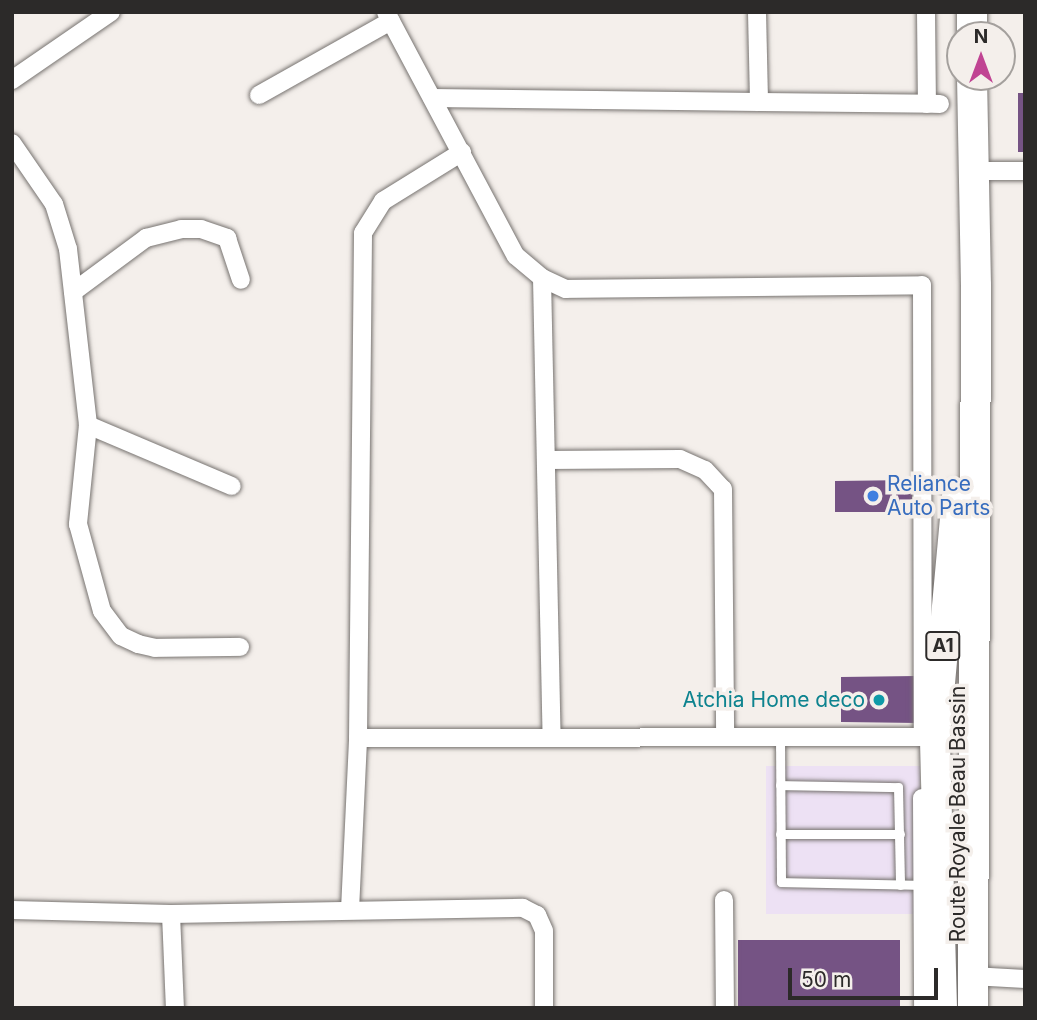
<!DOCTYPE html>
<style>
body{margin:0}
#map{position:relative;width:1037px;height:1020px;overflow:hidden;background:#f4efeb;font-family:Inter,sans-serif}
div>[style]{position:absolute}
.commercial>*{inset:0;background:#ede1f4}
.building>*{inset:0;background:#755384}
.roads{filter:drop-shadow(0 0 2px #777370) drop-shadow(0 0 2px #777370)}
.service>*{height:9px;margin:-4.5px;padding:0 4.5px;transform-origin:4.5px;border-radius:4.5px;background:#fff}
.minor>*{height:18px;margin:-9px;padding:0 9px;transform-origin:9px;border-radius:9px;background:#fff}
.primary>*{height:30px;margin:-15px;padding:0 15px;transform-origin:15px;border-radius:15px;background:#fff}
.dots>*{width:19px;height:19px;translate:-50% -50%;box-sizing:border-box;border:4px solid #f4efeb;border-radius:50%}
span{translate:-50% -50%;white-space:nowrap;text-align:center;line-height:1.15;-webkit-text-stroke:7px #f4efeb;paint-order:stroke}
.shield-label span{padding:2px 5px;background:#f4efeb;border:2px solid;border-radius:5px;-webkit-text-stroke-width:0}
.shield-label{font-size:19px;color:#2c2a29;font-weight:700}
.shop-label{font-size:21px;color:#366cbe}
.left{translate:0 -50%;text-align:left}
.culture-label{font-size:21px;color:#0d838f}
.right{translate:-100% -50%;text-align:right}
.street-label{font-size:21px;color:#2c2a29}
.frame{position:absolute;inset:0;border:14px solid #2c2a29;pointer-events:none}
.north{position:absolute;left:946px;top:21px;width:70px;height:70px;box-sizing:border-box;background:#f4efeb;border:2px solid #a4a09d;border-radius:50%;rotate:0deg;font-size:19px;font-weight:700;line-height:28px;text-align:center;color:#2c2a29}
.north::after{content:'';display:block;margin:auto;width:24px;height:32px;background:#c04493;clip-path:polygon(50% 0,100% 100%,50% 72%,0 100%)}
.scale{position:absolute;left:788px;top:968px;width:150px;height:32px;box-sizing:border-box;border:4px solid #2c2a29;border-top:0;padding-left:9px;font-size:21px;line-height:24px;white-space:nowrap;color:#2c2a29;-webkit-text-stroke:5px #f4efeb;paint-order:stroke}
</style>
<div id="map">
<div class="commercial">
<i style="clip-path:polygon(766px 766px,920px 766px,920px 914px,766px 914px)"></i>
</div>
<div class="building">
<i style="clip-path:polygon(1018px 93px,1025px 93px,1025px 152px,1018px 152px)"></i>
<i style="clip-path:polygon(912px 480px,912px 512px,835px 512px,835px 481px)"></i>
<i style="clip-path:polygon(916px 676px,917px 723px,841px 722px,841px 677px)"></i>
<i style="clip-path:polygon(738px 940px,900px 940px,900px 1007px,738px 1008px)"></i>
</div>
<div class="roads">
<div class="service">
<i style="left:780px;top:737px;width:145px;rotate:89.6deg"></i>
<i style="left:781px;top:882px;width:141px;rotate:1.2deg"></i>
<i style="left:780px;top:785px;width:118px;rotate:1deg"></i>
<i style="left:898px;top:787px;width:98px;rotate:88.8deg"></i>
<i style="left:780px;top:834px;width:120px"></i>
</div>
<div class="minor">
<i style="left:386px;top:12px;width:276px;rotate:62deg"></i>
<i style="left:516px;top:256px;width:34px;rotate:40deg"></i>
<i style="left:542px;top:278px;width:26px;rotate:25deg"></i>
<i style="left:566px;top:289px;width:356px;rotate:-0.6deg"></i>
<i style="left:922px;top:285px;width:446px;rotate:89.9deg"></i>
<i style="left:757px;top:12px;width:90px;rotate:88.7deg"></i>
<i style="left:759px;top:102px;width:181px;rotate:0.6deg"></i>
<i style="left:926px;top:12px;width:92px;rotate:89.4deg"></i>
<i style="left:12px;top:80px;width:120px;rotate:-34.5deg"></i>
<i style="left:259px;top:95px;width:151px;rotate:-29.3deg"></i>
<i style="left:432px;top:98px;width:327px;rotate:0.7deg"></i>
<i style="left:12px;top:143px;width:74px;rotate:55.5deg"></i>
<i style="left:54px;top:204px;width:47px;rotate:72.7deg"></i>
<i style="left:68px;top:249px;width:177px;rotate:83.5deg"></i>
<i style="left:88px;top:425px;width:100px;rotate:95.8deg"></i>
<i style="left:78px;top:524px;width:90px;rotate:74.6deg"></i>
<i style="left:102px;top:611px;width:31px;rotate:53deg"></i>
<i style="left:121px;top:636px;width:19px;rotate:25deg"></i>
<i style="left:138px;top:644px;width:17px;rotate:13deg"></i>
<i style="left:155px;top:648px;width:85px;rotate:-0.7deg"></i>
<i style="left:974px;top:171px;width:51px"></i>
<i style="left:542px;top:278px;width:459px;rotate:88.8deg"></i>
<i style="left:73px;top:292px;width:91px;rotate:-36.5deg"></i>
<i style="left:146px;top:238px;width:36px;rotate:-14deg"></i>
<i style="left:181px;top:229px;width:20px"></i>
<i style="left:201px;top:229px;width:28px;rotate:19deg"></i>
<i style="left:227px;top:238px;width:44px;rotate:71.6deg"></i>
<i style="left:88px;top:425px;width:156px;rotate:23deg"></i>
<i style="left:547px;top:460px;width:133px;rotate:-0.4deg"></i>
<i style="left:680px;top:459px;width:27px;rotate:24deg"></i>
<i style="left:705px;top:470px;width:26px;rotate:47deg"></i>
<i style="left:723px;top:489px;width:248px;rotate:89.5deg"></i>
<i style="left:358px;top:738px;width:565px;rotate:-0.1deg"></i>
<i style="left:922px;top:798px;width:210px;rotate:89.7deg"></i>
<i style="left:724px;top:900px;width:108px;rotate:89.5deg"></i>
<i style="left:12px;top:910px;width:159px;rotate:1.4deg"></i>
<i style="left:171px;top:914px;width:352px;rotate:-1deg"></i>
<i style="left:523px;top:908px;width:16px;rotate:27deg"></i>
<i style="left:537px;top:915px;width:17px;rotate:66deg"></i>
<i style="left:544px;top:931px;width:77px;rotate:90deg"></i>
<i style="left:350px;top:910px;width:172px;rotate:-87.3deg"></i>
<i style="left:358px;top:738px;width:505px;rotate:-89.43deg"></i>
<i style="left:363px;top:233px;width:38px;rotate:-58deg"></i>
<i style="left:383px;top:201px;width:93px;rotate:-31.8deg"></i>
<i style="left:171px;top:914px;width:94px;rotate:87.6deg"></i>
<i style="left:972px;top:976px;width:53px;rotate:3.2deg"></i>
</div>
<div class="primary">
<i style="left:972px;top:35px;width:23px;rotate:-90deg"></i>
<i style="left:972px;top:77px;width:209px;rotate:88.9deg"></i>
<i style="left:976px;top:286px;width:722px;rotate:90.24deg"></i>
<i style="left:942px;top:1008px;width:270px;rotate:-91.5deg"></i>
<i style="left:935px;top:738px;width:244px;rotate:-84.8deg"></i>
</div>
</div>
<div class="dots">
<i style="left:873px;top:496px;background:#3f7fe0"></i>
<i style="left:879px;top:700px;background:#0f9aa8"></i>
</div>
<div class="shield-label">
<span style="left:943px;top:646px">A1</span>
</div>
<div class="shop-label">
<span class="left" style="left:887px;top:496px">Reliance<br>Auto Parts</span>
</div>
<div class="culture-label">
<span class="right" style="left:865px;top:700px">Atchia Home deco</span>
</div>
<div class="street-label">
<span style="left:958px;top:814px;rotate:-90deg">Route Royale Beau Bassin</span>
</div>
<div class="frame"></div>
<div class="north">N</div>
<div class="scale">50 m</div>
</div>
